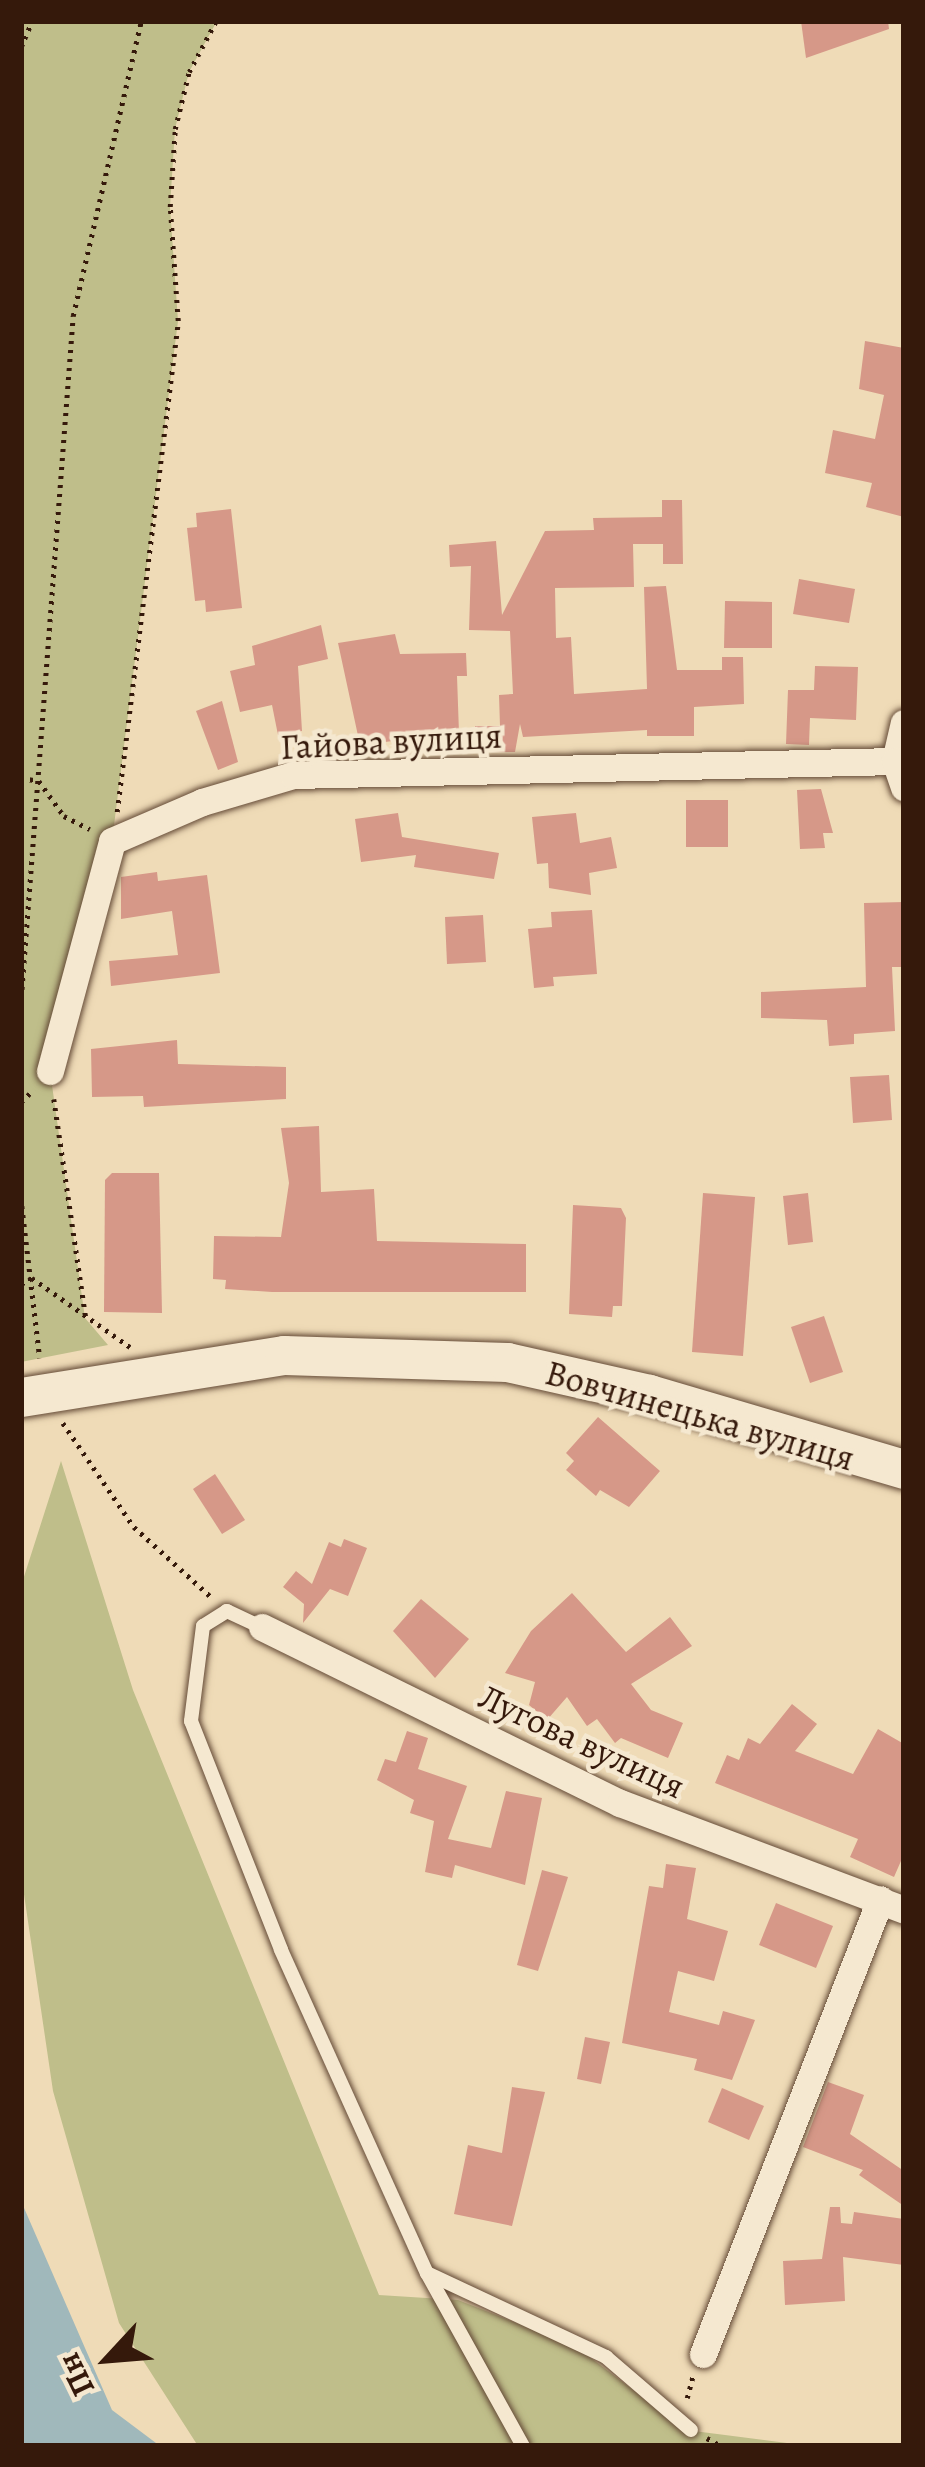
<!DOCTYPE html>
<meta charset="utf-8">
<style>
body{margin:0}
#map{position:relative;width:925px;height:2467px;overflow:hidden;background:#efdbb7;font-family:Alegreya,serif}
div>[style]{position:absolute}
.green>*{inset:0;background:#bfbe8a}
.water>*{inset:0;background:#a0b8bb}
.building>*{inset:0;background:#d69888}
.path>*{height:4.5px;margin-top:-2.25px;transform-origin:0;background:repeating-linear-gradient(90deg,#35190b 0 3px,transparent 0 9px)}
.roads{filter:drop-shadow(0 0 3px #644a36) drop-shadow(0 0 3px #644a36)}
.lane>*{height:14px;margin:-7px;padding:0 7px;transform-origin:7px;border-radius:7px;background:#f5e8d0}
.street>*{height:27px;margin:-13.5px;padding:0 13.5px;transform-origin:13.5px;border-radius:13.5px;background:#f5e8d0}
.secondary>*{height:39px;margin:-19.5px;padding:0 19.5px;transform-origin:19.5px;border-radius:19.5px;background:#f5e8d0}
span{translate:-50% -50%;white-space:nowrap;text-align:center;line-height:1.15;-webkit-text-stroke:9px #f5e8d0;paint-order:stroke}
.street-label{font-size:36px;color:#35190b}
.frame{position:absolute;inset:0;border:24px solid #35190b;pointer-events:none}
.north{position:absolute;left:48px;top:2299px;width:120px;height:120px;-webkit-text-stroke:9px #f5e8d0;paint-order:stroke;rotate:244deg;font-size:33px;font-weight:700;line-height:48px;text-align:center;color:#35190b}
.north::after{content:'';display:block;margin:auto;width:42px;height:54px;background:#35190b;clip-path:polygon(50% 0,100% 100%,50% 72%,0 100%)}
</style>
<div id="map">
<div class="green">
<i style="clip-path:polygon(21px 21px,217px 21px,189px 72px,175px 129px,170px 207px,178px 321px,112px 841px,50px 1071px,85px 1318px,108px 1345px,21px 1362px)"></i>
<i style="clip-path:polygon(61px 1461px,133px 1690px,379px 2295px,458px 2300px,575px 2346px,686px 2430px,810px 2446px,198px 2446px,119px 2323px,53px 2091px,21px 1874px,21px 1586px)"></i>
</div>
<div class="water">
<i style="clip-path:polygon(21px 2201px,112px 2410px,160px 2446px,21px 2446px)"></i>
</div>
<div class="building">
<i style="clip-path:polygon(801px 21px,888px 21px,889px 29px,806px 58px)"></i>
<i style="clip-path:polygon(865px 341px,904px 348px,904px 517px,866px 507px,872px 483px,825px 473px,833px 430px,875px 439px,884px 395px,859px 389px)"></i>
<i style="clip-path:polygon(662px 500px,682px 500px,683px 564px,663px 564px,663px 544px,633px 544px,634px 587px,555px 588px,556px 638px,571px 637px,574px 694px,647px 689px,644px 587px,666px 586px,677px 670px,722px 670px,722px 657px,743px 657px,744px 704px,694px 707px,694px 736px,647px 736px,647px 730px,523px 737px,520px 724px,515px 752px,476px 752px,475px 726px,500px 726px,499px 695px,513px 694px,510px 631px,469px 630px,471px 566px,450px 567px,449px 545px,496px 541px,502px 615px,545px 531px,594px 530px,593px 518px,662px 517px)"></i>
<i style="clip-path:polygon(231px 509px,242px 608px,206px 612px,205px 600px,195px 601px,187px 528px,197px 527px,196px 513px)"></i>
<i style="clip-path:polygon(799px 579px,855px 589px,849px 623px,793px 614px)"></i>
<i style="clip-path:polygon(725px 601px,772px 602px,772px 648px,724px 648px)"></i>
<i style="clip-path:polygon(321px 625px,328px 659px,298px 666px,302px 731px,278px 735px,272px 705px,240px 712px,230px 671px,255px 665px,252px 646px)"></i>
<i style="clip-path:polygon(395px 634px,400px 654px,466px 653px,467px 676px,457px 676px,459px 733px,360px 745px,338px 643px)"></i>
<i style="clip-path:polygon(815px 666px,858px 667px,856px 720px,810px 718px,809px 745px,786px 744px,788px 690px,814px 690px)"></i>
<i style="clip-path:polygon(222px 701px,238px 762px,218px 770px,196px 711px)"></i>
<i style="clip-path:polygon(821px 789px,833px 833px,823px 833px,825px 848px,800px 849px,797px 790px)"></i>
<i style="clip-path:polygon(686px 800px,728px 800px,728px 847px,686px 847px)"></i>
<i style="clip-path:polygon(398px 813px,402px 837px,499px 853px,494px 879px,414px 867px,416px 855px,361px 862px,355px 819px)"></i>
<i style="clip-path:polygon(576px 813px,580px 843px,611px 837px,617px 868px,589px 873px,591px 895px,549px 888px,548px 863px,537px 864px,532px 817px)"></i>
<i style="clip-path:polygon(157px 872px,158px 881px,207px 875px,220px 973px,111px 986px,109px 961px,178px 955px,172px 911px,121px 919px,121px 877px)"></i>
<i style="clip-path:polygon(904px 902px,904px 967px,892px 967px,895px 1031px,854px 1034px,854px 1044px,829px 1046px,827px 1020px,761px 1018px,761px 992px,866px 987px,864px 903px)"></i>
<i style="clip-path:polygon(592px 910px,597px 974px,553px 977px,554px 986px,534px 988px,528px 929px,552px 927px,551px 912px)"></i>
<i style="clip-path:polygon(483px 915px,486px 962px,447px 964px,445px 917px)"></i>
<i style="clip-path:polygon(177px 1040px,178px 1064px,286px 1067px,286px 1099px,144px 1107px,143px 1096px,92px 1097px,91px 1049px)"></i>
<i style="clip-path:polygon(889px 1075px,892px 1120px,853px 1123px,850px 1077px)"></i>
<i style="clip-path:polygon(319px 1126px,321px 1192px,374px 1189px,377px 1241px,526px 1244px,526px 1292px,272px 1292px,225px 1289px,226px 1280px,213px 1279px,214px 1236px,281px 1237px,289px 1183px,281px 1128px)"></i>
<i style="clip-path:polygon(112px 1173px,159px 1173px,162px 1313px,104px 1312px,105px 1180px)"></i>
<i style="clip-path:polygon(703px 1193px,755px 1197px,743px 1356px,692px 1352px)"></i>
<i style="clip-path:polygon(808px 1193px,813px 1242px,788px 1245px,783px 1196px)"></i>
<i style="clip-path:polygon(573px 1205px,621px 1208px,626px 1218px,622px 1306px,613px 1306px,612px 1317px,569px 1314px)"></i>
<i style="clip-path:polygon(824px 1316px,843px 1372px,810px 1383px,791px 1327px)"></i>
<i style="clip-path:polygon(598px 1417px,660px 1471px,629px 1507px,600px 1490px,596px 1496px,566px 1470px,574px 1461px,566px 1453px)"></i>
<i style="clip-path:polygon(215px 1474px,245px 1520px,222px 1534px,193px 1489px)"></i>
<i style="clip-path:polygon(344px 1539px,367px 1548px,348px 1596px,330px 1589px,303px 1623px,304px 1604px,283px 1587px,296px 1571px,312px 1584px,329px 1542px,341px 1547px)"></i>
<i style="clip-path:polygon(572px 1593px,626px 1652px,670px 1617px,692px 1646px,631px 1684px,651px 1710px,683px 1723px,668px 1758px,621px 1738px,615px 1743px,597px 1719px,587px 1726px,567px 1697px,547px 1720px,529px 1705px,535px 1682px,505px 1673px,531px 1631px)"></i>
<i style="clip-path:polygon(421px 1599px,469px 1639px,435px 1678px,393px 1631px)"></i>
<i style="clip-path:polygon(792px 1704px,817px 1724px,795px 1751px,853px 1774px,878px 1729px,904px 1744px,904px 1854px,894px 1877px,850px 1857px,858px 1839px,715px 1783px,727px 1755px,739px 1760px,748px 1738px,760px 1744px)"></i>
<i style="clip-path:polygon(407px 1731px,428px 1738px,418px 1769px,467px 1786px,448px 1839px,491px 1848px,506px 1791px,542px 1798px,525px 1885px,455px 1865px,452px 1878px,425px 1872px,434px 1821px,410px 1813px,414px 1800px,377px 1780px,385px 1759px,396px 1762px)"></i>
<i style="clip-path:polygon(666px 1864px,696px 1868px,687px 1919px,728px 1931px,714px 1981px,678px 1971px,669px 2012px,719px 2025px,723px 2011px,755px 2020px,732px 2080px,694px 2070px,697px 2059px,622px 2043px,649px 1886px,663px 1888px)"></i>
<i style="clip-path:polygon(542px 1870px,568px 1877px,538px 1971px,517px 1965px)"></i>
<i style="clip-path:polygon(776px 1903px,833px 1926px,816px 1968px,759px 1945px)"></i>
<i style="clip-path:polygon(585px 2037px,610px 2042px,601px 2084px,577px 2079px)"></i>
<i style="clip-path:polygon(828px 2082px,864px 2095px,850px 2134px,904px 2171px,904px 2206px,859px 2175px,863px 2170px,803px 2147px)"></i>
<i style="clip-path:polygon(512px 2087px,545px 2092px,512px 2226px,454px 2214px,468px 2145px,502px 2153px)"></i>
<i style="clip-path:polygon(722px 2088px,764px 2106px,749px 2140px,708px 2122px)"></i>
<i style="clip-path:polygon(830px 2207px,840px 2207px,841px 2223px,852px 2224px,854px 2212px,904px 2219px,904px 2265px,843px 2257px,845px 2301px,785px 2305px,783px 2261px,822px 2259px)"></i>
</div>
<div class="path">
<i style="left:21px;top:47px;width:28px;rotate:-67deg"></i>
<i style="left:21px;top:778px;width:18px;rotate:9deg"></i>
<i style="left:39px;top:781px;width:43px;rotate:54.5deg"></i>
<i style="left:64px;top:816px;width:29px;rotate:27deg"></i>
<i style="left:117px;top:812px;width:495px;rotate:-82.9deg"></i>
<i style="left:178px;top:321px;width:114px;rotate:-94deg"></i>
<i style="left:170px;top:207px;width:78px;rotate:-86.3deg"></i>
<i style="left:175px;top:129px;width:59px;rotate:-76.2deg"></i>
<i style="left:189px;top:72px;width:58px;rotate:-62.1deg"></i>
<i style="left:21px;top:999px;width:685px;rotate:-85.65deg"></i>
<i style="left:73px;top:316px;width:303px;rotate:-77deg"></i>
<i style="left:54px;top:1099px;width:222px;rotate:81.7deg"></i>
<i style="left:21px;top:1102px;width:18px;rotate:-45deg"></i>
<i style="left:21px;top:1197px;width:162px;rotate:83.3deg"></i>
<i style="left:21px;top:1284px;width:13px;rotate:-29deg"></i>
<i style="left:32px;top:1278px;width:120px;rotate:35.1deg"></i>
<i style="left:63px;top:1423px;width:126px;rotate:55.7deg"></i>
<i style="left:134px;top:1527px;width:103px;rotate:42.2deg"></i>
<i style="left:687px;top:2398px;width:24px;rotate:-75deg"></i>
<i style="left:707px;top:2438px;width:16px;rotate:30deg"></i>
</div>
<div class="roads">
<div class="lane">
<i style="left:261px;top:1627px;width:38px;rotate:-155deg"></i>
<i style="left:227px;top:1611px;width:28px;rotate:148deg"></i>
<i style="left:203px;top:1626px;width:96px;rotate:97.2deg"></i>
<i style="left:191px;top:1721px;width:246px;rotate:68.5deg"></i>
<i style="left:281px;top:1950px;width:354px;rotate:65.7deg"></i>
<i style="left:427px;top:2273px;width:198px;rotate:61deg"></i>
<i style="left:427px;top:2273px;width:198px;rotate:25.1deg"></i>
<i style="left:606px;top:2357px;width:112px;rotate:40.7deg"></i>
</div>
<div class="street">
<i style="left:895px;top:761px;width:39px;rotate:-77deg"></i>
<i style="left:50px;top:1071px;width:238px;rotate:-74.9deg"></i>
<i style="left:112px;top:841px;width:98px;rotate:-23.4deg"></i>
<i style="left:202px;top:802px;width:95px;rotate:-16.5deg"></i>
<i style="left:293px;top:775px;width:602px;rotate:-1.33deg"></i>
<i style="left:895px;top:761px;width:28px;rotate:71deg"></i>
<i style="left:262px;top:1627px;width:399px;rotate:26.2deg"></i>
<i style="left:620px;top:1803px;width:303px;rotate:20.6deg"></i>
<i style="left:703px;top:2354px;width:488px;rotate:-68.7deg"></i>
</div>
<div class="secondary">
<i style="left:21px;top:1397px;width:266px;rotate:-9.1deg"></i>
<i style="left:284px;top:1355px;width:223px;rotate:1.8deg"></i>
<i style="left:507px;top:1362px;width:146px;rotate:12.7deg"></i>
<i style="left:649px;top:1394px;width:266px;rotate:16.4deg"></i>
</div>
</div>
<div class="street-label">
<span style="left:391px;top:741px;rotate:-3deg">Гайова вулиця</span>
<span style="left:700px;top:1415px;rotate:16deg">Вовчинецька вулиця</span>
<span style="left:582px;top:1741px;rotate:25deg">Лугова вулиця</span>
</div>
<div class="frame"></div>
<div class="north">Пн</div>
</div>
